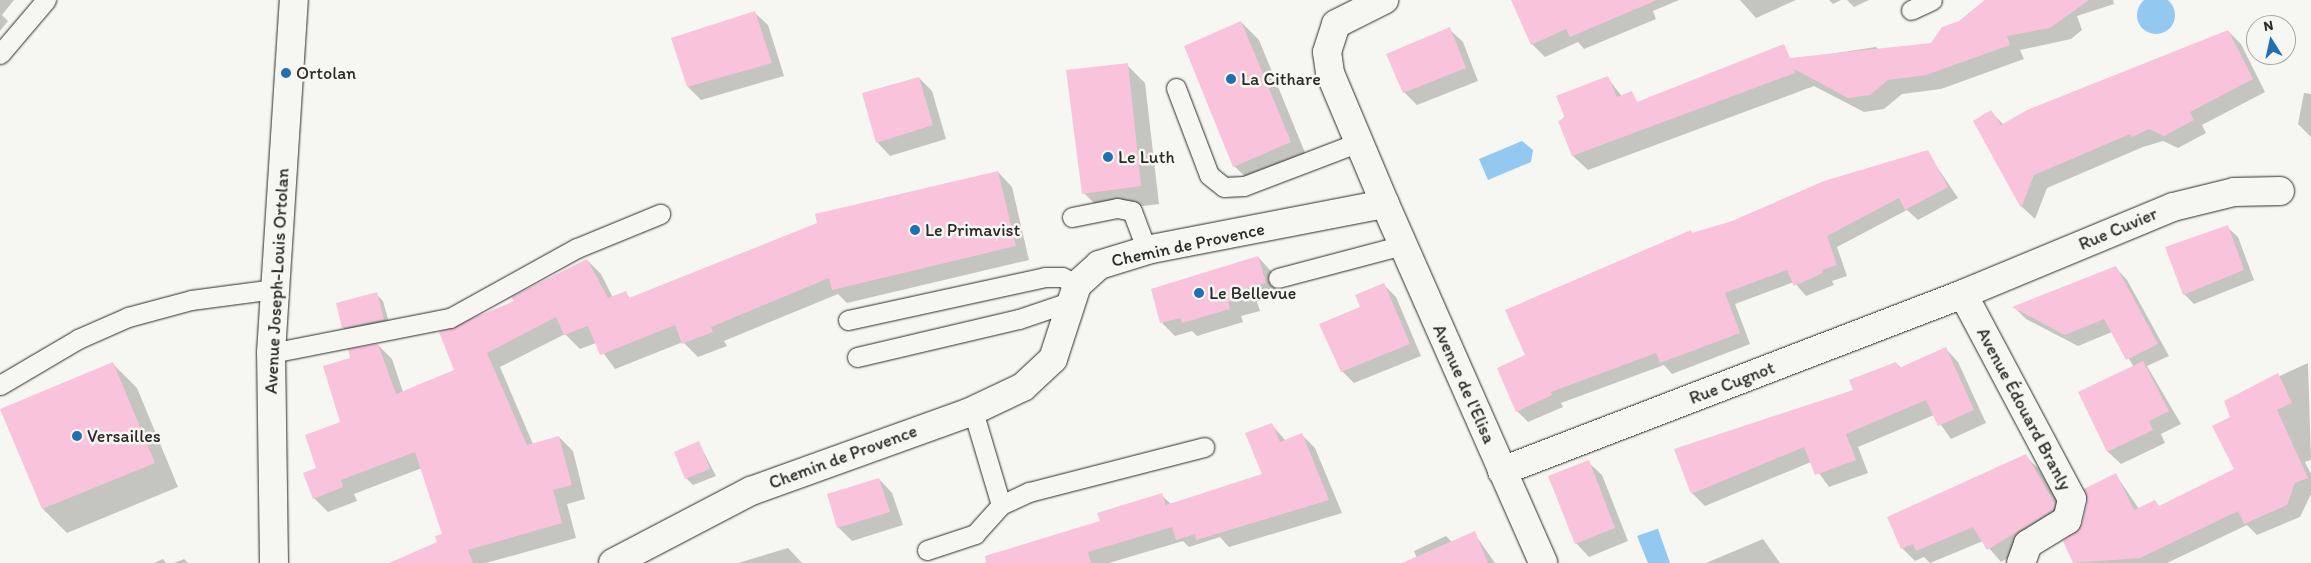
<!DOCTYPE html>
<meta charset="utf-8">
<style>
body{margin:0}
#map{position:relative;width:2311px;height:563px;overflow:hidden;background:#f6f6f2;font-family:Itim,sans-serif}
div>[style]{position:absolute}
.water>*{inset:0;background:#93c8f1}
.round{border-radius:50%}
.shadow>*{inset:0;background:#0003}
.building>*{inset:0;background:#fac3dc}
.roads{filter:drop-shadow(0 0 1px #2b2b2b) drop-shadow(0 0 1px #2b2b2b)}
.lane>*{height:19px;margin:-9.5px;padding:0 9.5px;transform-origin:9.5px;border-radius:9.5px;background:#f6f6f2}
.street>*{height:28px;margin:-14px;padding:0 14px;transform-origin:14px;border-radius:14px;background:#f6f6f2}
.secondary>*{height:28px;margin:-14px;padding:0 14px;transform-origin:14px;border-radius:14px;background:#f6f6f2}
.dots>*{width:14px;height:14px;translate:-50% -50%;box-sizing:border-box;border:2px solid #f6f6f2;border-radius:50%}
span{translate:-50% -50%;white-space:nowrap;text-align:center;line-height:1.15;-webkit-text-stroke:5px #f6f6f2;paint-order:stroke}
.poi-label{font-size:18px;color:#2b2b2b}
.left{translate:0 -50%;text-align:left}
.street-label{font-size:18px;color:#2b2b2b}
.north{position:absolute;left:2246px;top:15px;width:50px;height:50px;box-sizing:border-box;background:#f6f6f2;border:1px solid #a5a5a2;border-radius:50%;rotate:350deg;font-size:14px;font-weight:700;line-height:20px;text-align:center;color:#2b2b2b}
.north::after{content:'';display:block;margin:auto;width:18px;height:22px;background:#1f6fb2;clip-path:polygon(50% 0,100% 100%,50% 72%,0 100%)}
</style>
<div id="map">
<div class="water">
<i class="round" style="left:2137px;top:-4px;width:38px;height:38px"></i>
<i style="clip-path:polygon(1522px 141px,1533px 150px,1531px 162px,1488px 180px,1479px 159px)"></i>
<i style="clip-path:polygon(1657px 529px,1658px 529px,1670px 563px,1648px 563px,1637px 536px)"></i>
</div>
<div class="shadow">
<i style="clip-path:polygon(0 0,14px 0,2px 15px,8px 21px,0 31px)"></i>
<i style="clip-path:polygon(1512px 0,1679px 0,1653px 11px,1656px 19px,1584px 49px,1578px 42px,1545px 57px,1532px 44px)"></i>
<i style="clip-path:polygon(1740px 0,1796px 0,1756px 18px)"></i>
<i style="clip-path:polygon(1829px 0,1841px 0,1833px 4px)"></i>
<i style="clip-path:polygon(1847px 0,1869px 0,1854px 7px)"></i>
<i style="clip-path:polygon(1985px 0,2113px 0,2114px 4px,2077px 16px,2082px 30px,2071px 39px,2020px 50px,2024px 59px,1941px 89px,1902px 94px,1884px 109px,1864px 112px,1814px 86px,1588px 170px,1573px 156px,1560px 121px,1607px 77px,1630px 107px,1722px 70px,1876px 47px,1881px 52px,1932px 44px)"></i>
<i style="clip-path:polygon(755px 13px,768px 25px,784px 76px,701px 100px,688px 87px,673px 39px)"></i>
<i style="clip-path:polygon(1241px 22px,1259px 40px,1308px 160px,1253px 184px,1234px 166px)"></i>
<i style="clip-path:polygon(1449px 29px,1463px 42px,1478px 81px,1417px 105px,1404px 92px)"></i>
<i style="clip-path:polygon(2228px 31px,2241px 44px,2265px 92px,2202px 125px,2206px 133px,2178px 148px,2163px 141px,2143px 147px,2047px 188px,2035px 219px,2022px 207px,1975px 121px,1991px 112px,2004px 125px)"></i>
<i style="clip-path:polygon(1127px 65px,1145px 83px,1159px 204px,1102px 211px,1084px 193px)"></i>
<i style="clip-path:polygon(919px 78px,932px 91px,946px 139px,890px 156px,877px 142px)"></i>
<i style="clip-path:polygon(2304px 93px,2311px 94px,2311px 137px,2298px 124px)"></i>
<i style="clip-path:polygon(1927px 152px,1958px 198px,1918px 220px,1907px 210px,1837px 247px,1847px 276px,1832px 281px,1834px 285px,1806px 296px,1794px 282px,1735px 304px,1750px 344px,1672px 374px,1664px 365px,1561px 403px,1563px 407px,1528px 422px,1517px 411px,1527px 356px,1690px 231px,1694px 234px,1733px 222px)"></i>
<i style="clip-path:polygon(998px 172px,1012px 187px,1029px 260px,847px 303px,838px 294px,724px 341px,727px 346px,698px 357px,683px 342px,615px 369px,596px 343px,580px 349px,565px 334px,500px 367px,533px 444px,559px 437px,573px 451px,585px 499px,567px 504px,576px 538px,486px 563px,419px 563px,444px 535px,422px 468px,354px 494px,357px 501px,328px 512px,314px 498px,318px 469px,341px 423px,352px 359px,378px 345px,392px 359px,403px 392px,456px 371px,515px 302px,587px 260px,601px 274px,613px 298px,625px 293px,631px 299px)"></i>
<i style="clip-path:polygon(2227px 227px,2238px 237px,2254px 280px,2194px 304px,2184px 294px)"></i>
<i style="clip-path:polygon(1258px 257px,1271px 271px,1279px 296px,1257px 302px,1260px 311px,1241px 316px,1243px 322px,1197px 336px,1192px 331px,1175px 336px,1162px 323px)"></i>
<i style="clip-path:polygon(2116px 268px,2127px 280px,2169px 356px,2147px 366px,2181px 424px,2161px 434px,2165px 443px,2121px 464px,2108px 452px,2080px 392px,2134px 367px,2112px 332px,2078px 346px,2026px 319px,2015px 308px)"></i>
<i style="clip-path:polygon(1384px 285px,1396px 297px,1421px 356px,1354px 383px,1342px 371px,1362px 308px)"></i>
<i style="clip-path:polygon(376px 294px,383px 301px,390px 326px,350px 334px,343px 327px)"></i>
<i style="clip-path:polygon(1946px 349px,1958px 362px,1986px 423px,1951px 439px,1934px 415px,1858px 447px,1868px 473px,1829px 487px,1811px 462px,1705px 506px,1692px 493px,1896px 363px,1901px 368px)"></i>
<i style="clip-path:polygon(2308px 363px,2311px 460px,2305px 462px,2311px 474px,2311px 494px,2300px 517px,2257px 535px,2247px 525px,2167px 563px,2074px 563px,2064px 541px,2083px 524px,2116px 475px,2139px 509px,2155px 502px,2160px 507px,2236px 470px,2232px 418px,2225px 401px)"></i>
<i style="clip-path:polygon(113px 364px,137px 388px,178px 487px,67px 533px,43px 509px)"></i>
<i style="clip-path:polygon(1271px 424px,1286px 441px,1302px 435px,1315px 448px,1342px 513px,1229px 547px,1220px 537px,1189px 547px,1183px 541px,1109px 563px,984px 563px,1101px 522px,1161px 495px,1171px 504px,1264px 475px)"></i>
<i style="clip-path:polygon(699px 443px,716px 476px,693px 485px,686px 478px)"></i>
<i style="clip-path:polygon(2025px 456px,2038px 468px,2067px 517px,2066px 523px,2001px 562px,1983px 541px,1930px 563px,1924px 557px,1915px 561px,1902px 548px)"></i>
<i style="clip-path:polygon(1588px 462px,1602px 475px,1628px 541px,1589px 557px,1576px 543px)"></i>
<i style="clip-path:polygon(879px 479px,892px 493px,903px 525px,852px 541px,838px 527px)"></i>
<i style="clip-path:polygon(1474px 533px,1495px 563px,1419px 563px,1414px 551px,1446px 536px,1452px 542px)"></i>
<i style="clip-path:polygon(1763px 539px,1780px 563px,1706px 563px)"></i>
<i style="clip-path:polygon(788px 548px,802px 563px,738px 563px)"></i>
<i style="clip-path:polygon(163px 559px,166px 563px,154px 563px)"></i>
<i style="clip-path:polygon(184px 559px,188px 563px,174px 563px)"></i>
</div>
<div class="building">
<i style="clip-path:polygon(1511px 0,1657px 0,1570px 37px,1566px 29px,1531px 45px)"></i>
<i style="clip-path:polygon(1985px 0,2089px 0,2050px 28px,2007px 36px,2010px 45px,1926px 75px,1888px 80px,1870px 95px,1848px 98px,1794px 69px,1795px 73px,1572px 156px,1558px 121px,1565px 118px,1556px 96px,1608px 76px,1617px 97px,1632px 91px,1637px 102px,1784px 44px,1790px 58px,1931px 43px,1942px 27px,1959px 21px)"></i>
<i style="clip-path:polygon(755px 11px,772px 63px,687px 87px,671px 38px)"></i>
<i style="clip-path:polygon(1241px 21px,1291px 142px,1233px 167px,1184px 46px)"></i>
<i style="clip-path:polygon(1450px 27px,1466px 68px,1403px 93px,1386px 54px)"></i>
<i style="clip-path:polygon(2228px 30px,2253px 79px,2190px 112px,2194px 120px,2164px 136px,2149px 129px,2132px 137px,2130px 134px,2034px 175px,2021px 208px,1973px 121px,1991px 110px,2001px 125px,2027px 110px)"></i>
<i style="clip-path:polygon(1128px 63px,1141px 186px,1082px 194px,1066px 70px)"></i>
<i style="clip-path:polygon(919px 77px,933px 125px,876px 143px,862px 93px)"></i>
<i style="clip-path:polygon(1928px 150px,1948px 187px,1905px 210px,1899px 198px,1827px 236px,1837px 265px,1822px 270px,1823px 273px,1794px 286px,1787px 270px,1725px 293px,1740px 333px,1660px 363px,1656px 353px,1551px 392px,1552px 395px,1516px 412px,1497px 368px,1525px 355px,1505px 310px,1691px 230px,1692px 233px,1732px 221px,1824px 181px)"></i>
<i style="clip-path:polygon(998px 171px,1016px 246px,832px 290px,829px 278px,711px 327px,713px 332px,682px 344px,675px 325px,600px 355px,588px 326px,564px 335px,556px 317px,487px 353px,527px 445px,559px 436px,572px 485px,553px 490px,562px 523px,468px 550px,473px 563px,389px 563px,437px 542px,435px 536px,442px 534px,415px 452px,341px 480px,343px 487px,313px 499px,303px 473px,316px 468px,305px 435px,340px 422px,323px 366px,350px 358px,348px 349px,378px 344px,396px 394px,454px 370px,439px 332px,514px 301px,511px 297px,587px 259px,608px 298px,626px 291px,629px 298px,817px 223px,815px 214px)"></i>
<i style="clip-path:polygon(2228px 225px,2244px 270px,2183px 295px,2165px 247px)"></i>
<i style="clip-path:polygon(1258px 256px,1266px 283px,1245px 289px,1247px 297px,1228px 302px,1230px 309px,1182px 323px,1181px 318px,1160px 323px,1151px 289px)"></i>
<i style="clip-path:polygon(2116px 266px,2158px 344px,2126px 360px,2104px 319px,2065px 335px,2012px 307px)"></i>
<i style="clip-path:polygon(1384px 283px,1410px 344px,1341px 372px,1319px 324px,1360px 307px,1355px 295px)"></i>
<i style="clip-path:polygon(377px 292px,384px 319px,342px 328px,336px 303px)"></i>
<i style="clip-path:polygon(1946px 347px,1974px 410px,1938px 426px,1926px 400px,1846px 434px,1856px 460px,1815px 475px,1804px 447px,1691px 494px,1674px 449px,1853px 390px,1849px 380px,1896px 362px,1899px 368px)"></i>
<i style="clip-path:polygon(2143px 361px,2169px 411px,2149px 421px,2153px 430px,2107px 452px,2078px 392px)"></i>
<i style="clip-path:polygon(113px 362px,155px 463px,42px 509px,0 409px)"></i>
<i style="clip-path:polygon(2278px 373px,2292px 403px,2277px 410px,2308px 478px,2295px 483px,2287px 505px,2244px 524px,2238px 511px,2140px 558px,2073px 563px,2063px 541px,2082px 524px,2087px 503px,2084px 489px,2116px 473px,2134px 510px,2155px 500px,2159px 506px,2234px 469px,2212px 426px,2230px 417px,2224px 401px)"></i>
<i style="clip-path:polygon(1272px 423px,1280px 442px,1302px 433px,1329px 500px,1196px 540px,1195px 534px,1176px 540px,1172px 527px,1088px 552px,1091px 563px,986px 563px,985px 556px,1100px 521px,1097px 513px,1162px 493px,1169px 517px,1166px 505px,1262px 474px,1245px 433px)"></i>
<i style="clip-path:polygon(699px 441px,710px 469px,685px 479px,674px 452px)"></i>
<i style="clip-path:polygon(2026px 454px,2055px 504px,2053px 510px,1987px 550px,1973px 527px,1916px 551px,1913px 544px,1901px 549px,1887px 517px)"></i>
<i style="clip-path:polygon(1589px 460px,1615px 528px,1575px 544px,1548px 476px)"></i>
<i style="clip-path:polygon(879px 478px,890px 512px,837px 528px,827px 494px)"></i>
<i style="clip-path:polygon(1475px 531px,1488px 563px,1402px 563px)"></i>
</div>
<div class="roads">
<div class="lane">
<i style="left:1911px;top:10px;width:23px;rotate:-25deg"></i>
<i style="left:0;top:54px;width:71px;rotate:-49.6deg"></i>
<i style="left:1176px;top:88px;width:93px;rotate:69.2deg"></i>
<i style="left:1209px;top:175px;width:19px;rotate:39deg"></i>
<i style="left:1224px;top:187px;width:20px;rotate:-3deg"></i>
<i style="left:1244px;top:186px;width:123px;rotate:-20.9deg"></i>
<i style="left:1072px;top:217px;width:46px;rotate:-11.3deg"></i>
<i style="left:1117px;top:208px;width:15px;rotate:11deg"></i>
<i style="left:1132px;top:211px;width:43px;rotate:69.4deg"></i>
<i style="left:1278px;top:278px;width:129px;rotate:-14.8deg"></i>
<i style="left:848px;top:320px;width:202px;rotate:-12.3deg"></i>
<i style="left:1045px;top:277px;width:17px"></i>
<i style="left:1062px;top:277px;width:17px;rotate:28deg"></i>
<i style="left:271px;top:353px;width:182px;rotate:-11.1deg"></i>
<i style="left:450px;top:318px;width:145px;rotate:-28.9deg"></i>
<i style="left:577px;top:248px;width:90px;rotate:-22.3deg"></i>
<i style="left:857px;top:357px;width:166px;rotate:-13.2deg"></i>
<i style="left:1019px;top:319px;width:56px;rotate:-18.8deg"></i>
<i style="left:0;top:385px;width:91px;rotate:-30.5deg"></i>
<i style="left:78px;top:339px;width:55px;rotate:-23.7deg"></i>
<i style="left:128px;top:317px;width:65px;rotate:-15.1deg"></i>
<i style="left:191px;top:300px;width:84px;rotate:-7.5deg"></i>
<i style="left:973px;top:411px;width:98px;rotate:73.4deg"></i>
<i style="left:927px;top:550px;width:51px;rotate:-18.4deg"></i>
<i style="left:975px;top:534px;width:39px;rotate:-48deg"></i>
<i style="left:1001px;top:505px;width:31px;rotate:-25deg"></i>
<i style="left:1029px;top:492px;width:181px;rotate:-14.4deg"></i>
</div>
<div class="street">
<i style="left:1385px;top:204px;width:392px;rotate:66.2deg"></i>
<i style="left:1963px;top:294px;width:232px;rotate:62deg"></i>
<i style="left:2072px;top:499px;width:22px;rotate:103deg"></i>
<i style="left:2067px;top:520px;width:46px;rotate:148.4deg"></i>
<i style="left:2028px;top:544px;width:20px;rotate:110deg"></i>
<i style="left:1502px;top:471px;width:494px;rotate:-21deg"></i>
<i style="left:1963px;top:294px;width:227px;rotate:-22.5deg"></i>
<i style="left:2173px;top:207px;width:63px;rotate:-13.8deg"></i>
<i style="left:2234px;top:192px;width:46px;rotate:-1.2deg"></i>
<i style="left:613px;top:563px;width:156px;rotate:-27.6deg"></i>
<i style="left:751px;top:491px;width:231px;rotate:-19.8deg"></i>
<i style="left:968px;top:413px;width:61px;rotate:-25.3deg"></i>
<i style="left:1023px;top:387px;width:41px;rotate:-43deg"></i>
<i style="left:1053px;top:359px;width:78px;rotate:-72deg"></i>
<i style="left:1077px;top:285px;width:30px;rotate:-42deg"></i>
<i style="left:1099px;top:265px;width:54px;rotate:-17.1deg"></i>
<i style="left:1151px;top:249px;width:238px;rotate:-10.9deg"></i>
<i style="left:1385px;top:204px;width:142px;rotate:-112.8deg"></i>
<i style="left:1330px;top:73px;width:21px;rotate:-98deg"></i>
<i style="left:1327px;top:52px;width:29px;rotate:-72deg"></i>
<i style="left:1336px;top:24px;width:54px;rotate:-26.6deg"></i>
</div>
<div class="secondary">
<i style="left:274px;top:563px;width:210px;rotate:-90.8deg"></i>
<i style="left:271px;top:353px;width:354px;rotate:-86.3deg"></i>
</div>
</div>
<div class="dots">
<i style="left:286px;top:73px;background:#1f6fb2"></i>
<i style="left:1231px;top:79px;background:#1f6fb2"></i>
<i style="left:1108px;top:157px;background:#1f6fb2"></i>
<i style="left:915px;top:230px;background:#1f6fb2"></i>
<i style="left:1199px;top:293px;background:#1f6fb2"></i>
<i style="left:77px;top:436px;background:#1f6fb2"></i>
</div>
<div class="poi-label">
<span class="left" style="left:296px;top:73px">Ortolan</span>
<span class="left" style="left:1241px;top:79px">La Cithare</span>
<span class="left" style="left:1118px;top:157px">Le Luth</span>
<span class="left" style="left:925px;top:230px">Le Primavist</span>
<span class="left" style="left:1209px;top:293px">Le Bellevue</span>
<span class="left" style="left:87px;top:436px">Versailles</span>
</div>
<div class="street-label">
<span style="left:2118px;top:229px;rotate:-23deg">Rue Cuvier</span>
<span style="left:1188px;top:245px;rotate:-12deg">Chemin de Provence</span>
<span style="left:277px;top:281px;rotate:-87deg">Avenue Joseph-Louis Ortolan</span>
<span style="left:1732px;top:383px;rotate:-21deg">Rue Cugnot</span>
<span style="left:1464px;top:384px;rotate:66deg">Avenue de l'Elisa</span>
<span style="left:2024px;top:409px;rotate:62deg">Avenue Édouard Branly</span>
<span style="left:843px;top:457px;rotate:-20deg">Chemin de Provence</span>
</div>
<div class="north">N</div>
</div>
